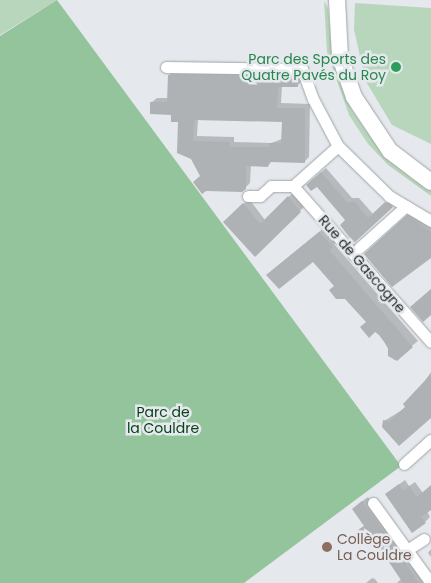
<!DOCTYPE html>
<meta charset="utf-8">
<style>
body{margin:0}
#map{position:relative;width:431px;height:583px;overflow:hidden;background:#e5e9ed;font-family:Poppins,sans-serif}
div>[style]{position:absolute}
.green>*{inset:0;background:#b8d6bc}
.forest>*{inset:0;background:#93c49b}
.shadow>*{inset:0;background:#0003}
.building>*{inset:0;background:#aeb2b5}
.roads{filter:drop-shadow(0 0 1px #a0a4a7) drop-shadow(0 0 1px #a0a4a7)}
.street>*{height:11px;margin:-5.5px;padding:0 5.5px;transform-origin:5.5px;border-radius:5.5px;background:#fff}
.secondary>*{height:16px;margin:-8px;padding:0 8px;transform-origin:8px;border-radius:8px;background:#fff}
.dots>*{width:14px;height:14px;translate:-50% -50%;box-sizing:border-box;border:2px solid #e5e9ed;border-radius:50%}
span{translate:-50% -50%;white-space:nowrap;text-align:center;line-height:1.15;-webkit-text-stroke:5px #e5e9ed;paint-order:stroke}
.leisure-label{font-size:14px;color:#27864d}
.right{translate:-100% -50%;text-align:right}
.street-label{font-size:14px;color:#28292a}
.park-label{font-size:14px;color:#07401a}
.education-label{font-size:14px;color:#785e54}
.left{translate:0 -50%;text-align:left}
</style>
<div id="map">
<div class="green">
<i style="clip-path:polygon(0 0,57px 0,0 35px)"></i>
<i style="clip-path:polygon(324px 1px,328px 8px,332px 50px,351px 109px,377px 146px,412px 179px,431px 190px,431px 196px,388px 165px,368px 144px,349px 115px,327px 52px)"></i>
<i style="clip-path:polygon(355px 3px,431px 8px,431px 144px,392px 125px,365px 80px,354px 29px)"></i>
</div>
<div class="forest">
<i style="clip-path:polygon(57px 0,401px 466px,244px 583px,0 583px,0 36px)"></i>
</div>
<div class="shadow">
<i style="clip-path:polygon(evenodd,174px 70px,301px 72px,302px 81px,297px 86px,282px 86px,281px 103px,310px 104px,309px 157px,304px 162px,272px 161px,268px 166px,251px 165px,250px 183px,245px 188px,201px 176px,179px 121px,152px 102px,157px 98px,168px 98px,169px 75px,174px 70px,198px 119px,283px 121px,282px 139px,271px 143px,234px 142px,234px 137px,197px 136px,198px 119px)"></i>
<i style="clip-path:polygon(326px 168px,352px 198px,359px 198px,373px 214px,391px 199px,397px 202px,354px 241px,347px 220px,312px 180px)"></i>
<i style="clip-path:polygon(294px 192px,305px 206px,255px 255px,224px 222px,249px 199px,265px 220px)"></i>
<i style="clip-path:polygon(412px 211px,431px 221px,431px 254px,370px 249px)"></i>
<i style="clip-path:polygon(325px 227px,337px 241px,334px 244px,418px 341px,394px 360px,380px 334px,314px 260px,274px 269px)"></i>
<i style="clip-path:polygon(431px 372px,431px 416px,399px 444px,384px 421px,407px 407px)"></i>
<i style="clip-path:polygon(405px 480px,409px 486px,415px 482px,423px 493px,431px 486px,431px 509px,427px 511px,430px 517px,425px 522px,386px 494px)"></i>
<i style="clip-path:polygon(368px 497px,427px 583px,397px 583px,401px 579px,372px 535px,360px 530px,365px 525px,358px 504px)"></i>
<i style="clip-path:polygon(431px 549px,431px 557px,428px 553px)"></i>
<i style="clip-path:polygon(372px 578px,375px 579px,378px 583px,366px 583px)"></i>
</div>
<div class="building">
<i style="clip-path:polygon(evenodd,168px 75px,297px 76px,298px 87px,278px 87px,277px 108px,305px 108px,305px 163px,269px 162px,268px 167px,246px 166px,246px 189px,242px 192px,206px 191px,202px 194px,193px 182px,200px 176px,191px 159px,177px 153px,178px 122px,171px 122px,171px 115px,150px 114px,150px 102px,167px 102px,168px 75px,194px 120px,282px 122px,281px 143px,269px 143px,269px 147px,230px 147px,230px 142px,193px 141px,194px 120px)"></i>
<i style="clip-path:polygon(321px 172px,347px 202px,355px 202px,368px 218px,385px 202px,393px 207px,354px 243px,340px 225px,345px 220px,317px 187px,311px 191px,306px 185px)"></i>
<i style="clip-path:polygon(288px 196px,301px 212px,255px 257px,223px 222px,243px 203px,260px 224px)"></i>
<i style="clip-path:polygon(407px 215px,431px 232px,431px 258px,392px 287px,364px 254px)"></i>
<i style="clip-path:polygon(319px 232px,333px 247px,329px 250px,413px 347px,397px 361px,388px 356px,388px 347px,379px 335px,375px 332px,369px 338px,360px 327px,366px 322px,345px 299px,336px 299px,329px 290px,334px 286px,313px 262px,279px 289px,266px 275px)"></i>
<i style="clip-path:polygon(431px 289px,431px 315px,423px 322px,410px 307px)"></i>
<i style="clip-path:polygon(431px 374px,431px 418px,399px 446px,382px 427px,383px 420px,389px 421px,405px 407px,403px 404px)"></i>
<i style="clip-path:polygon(399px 484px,403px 491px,409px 486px,417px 497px,431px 485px,431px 510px,421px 517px,426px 523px,412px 533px,385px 494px)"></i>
<i style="clip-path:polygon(362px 501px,394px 546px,419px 583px,403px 583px,372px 537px,366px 541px,358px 530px,364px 526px,352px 509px)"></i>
</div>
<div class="roads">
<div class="street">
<i style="left:166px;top:67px;width:136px;rotate:0.8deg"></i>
<i style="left:302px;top:69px;width:32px;rotate:70deg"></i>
<i style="left:313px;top:99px;width:53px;rotate:62deg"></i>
<i style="left:338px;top:146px;width:71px;rotate:44.4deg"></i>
<i style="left:389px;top:196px;width:49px;rotate:30.8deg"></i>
<i style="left:293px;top:186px;width:208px;rotate:48.5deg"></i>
<i style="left:248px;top:196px;width:12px"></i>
<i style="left:260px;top:196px;width:15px;rotate:-42deg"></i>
<i style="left:271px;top:186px;width:22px"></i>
<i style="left:293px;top:186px;width:60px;rotate:-41.6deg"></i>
<i style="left:359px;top:248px;width:63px;rotate:-41.8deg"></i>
<i style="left:404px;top:464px;width:36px;rotate:-42deg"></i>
<i style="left:373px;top:503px;width:99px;rotate:54.1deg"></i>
<i style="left:407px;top:550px;width:20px;rotate:-33deg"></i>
</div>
<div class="secondary">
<i style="left:337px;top:0;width:57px;rotate:87deg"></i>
<i style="left:340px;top:57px;width:42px;rotate:70.7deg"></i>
<i style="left:354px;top:97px;width:65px;rotate:56.3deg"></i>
<i style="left:390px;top:151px;width:51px;rotate:37.1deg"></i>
</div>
</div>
<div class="dots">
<i style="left:396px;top:67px;background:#2e9e5b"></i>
<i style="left:327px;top:547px;background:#8d6e63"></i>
</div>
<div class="leisure-label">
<span class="right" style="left:386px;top:67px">Parc des Sports des<br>Quatre Pavés du Roy</span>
</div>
<div class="street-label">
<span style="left:362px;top:264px;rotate:49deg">Rue de Gascogne</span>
</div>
<div class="park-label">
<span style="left:163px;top:420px">Parc de<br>la Couldre</span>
</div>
<div class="education-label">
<span class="left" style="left:337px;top:547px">Collège<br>La Couldre</span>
</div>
</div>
